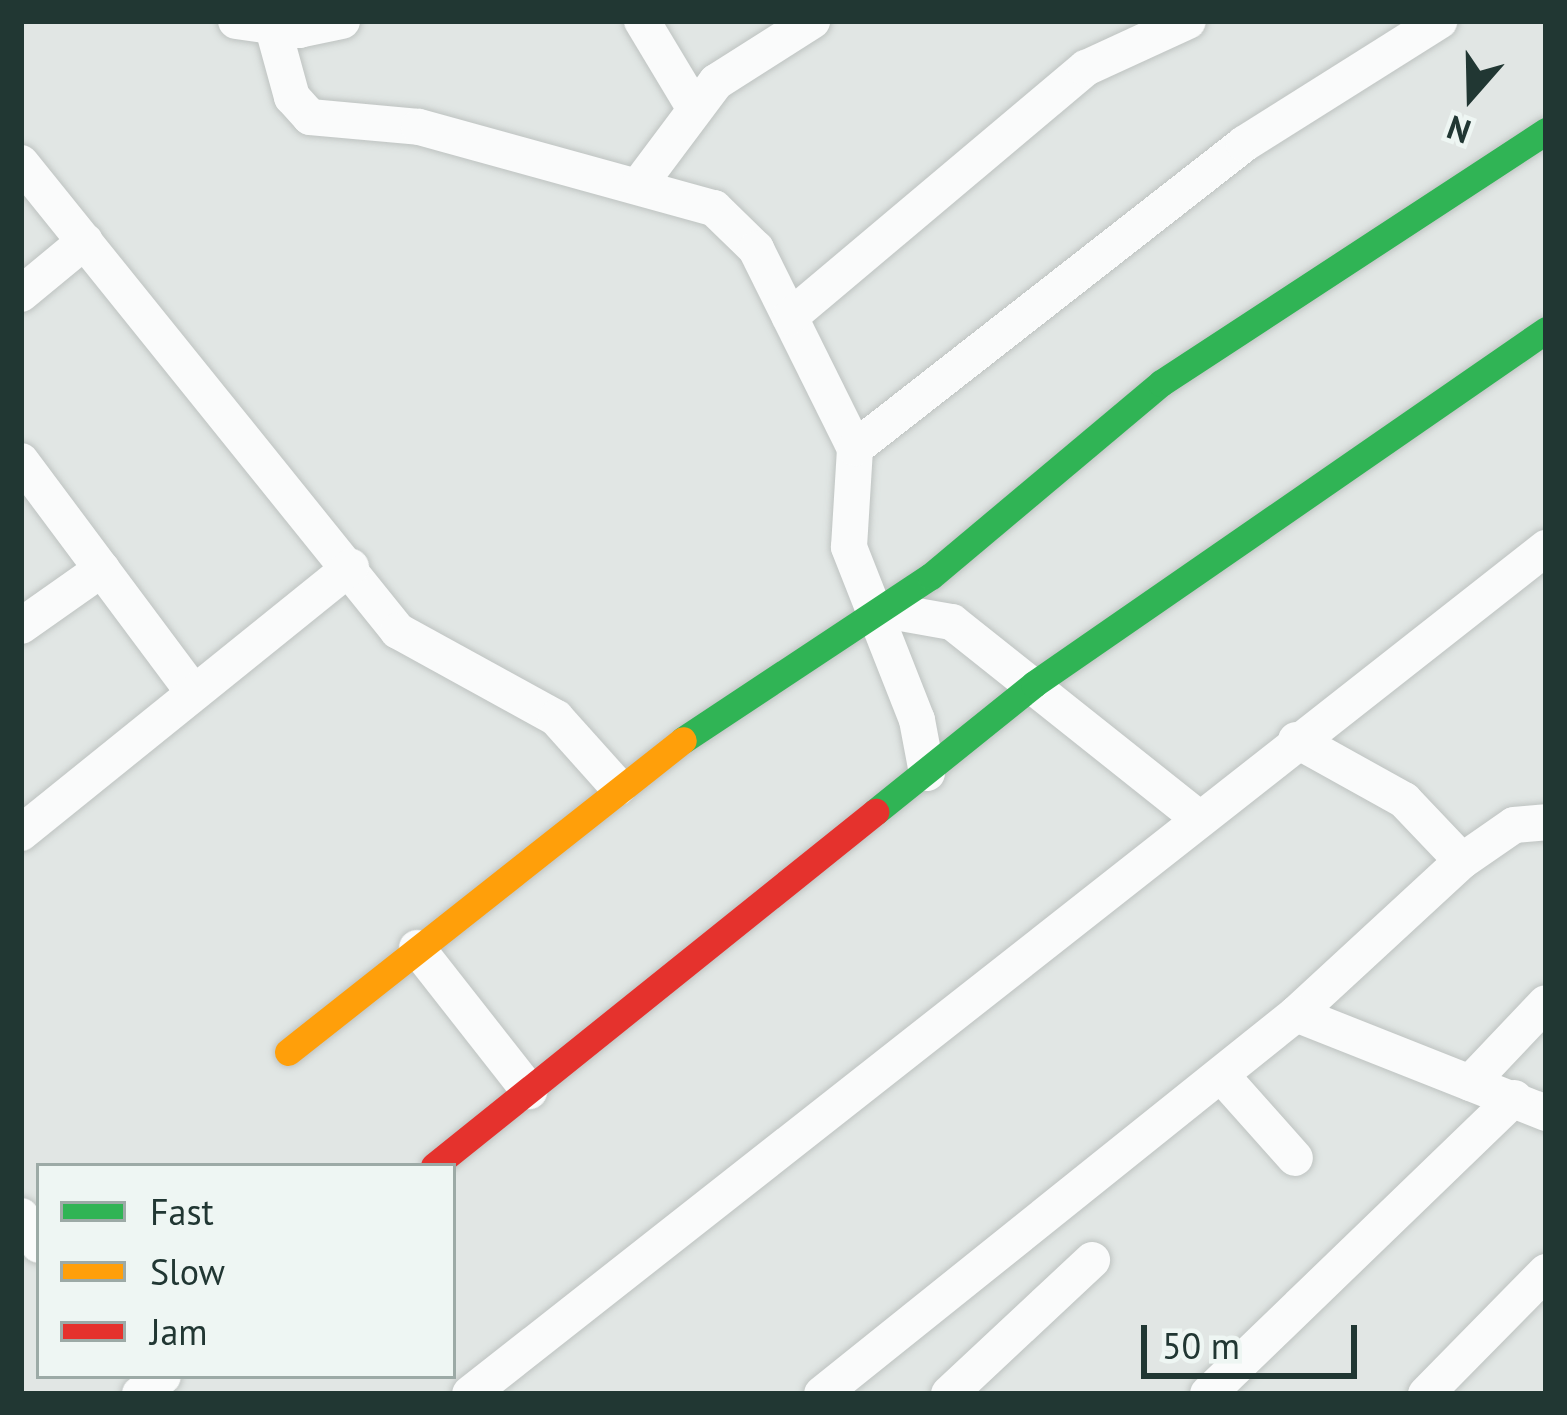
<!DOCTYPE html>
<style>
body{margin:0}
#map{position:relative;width:1567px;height:1415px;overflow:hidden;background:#e1e6e4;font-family:"PT Sans",sans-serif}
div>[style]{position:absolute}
.roads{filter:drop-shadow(0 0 3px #bec3c1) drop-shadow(0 0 3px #bec3c1)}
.street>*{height:36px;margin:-18px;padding:0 18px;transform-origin:18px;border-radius:18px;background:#fafbfb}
.fast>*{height:27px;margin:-13.5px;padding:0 13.5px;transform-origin:13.5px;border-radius:13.5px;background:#30b455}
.slow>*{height:27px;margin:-13.5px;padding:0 13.5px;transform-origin:13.5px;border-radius:13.5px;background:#ff9f0a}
.jam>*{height:27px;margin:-13.5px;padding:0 13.5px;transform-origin:13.5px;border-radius:13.5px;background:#e5322d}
span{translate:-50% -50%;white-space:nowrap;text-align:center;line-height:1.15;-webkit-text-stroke:12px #eef6f3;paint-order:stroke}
.frame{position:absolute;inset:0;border:24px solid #213733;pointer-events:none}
.legend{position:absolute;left:36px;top:1163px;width:420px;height:216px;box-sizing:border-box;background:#eef6f3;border:3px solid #9caaa6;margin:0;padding:15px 21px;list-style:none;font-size:36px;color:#213733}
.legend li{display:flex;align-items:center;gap:24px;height:60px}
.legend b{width:60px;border:3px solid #9caaa6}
.north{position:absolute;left:1411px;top:36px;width:120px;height:120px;-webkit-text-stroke:9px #eef6f3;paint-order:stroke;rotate:200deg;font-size:33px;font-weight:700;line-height:48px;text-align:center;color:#213733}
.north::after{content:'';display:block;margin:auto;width:42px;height:54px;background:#213733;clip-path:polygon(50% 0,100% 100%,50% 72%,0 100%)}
.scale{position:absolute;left:1141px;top:1325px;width:216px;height:54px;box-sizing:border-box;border:6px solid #213733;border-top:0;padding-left:15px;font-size:36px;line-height:42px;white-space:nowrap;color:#213733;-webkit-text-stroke:9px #eef6f3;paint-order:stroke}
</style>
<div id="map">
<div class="roads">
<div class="street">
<i style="left:236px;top:21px;width:64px;rotate:8.1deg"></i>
<i style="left:299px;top:30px;width:44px;rotate:-11.8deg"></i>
<i style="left:642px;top:21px;width:99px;rotate:59deg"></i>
<i style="left:273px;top:28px;width:72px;rotate:74.6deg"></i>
<i style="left:292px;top:97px;width:27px;rotate:48deg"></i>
<i style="left:310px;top:117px;width:109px;rotate:5.2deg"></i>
<i style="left:419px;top:127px;width:306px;rotate:15.4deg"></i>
<i style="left:714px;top:208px;width:59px;rotate:44.3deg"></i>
<i style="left:756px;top:249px;width:222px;rotate:63.6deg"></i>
<i style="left:21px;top:163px;width:601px;rotate:51.15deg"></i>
<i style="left:398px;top:631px;width:180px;rotate:28.8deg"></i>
<i style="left:556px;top:718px;width:93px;rotate:48.1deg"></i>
<i style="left:639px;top:185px;width:129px;rotate:-53.2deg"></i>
<i style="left:716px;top:82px;width:114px;rotate:-32.4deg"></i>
<i style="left:21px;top:294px;width:83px;rotate:-39.6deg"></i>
<i style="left:790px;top:317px;width:387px;rotate:-40.1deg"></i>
<i style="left:1086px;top:68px;width:112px;rotate:-24.7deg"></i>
<i style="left:21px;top:461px;width:289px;rotate:53.3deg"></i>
<i style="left:878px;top:609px;width:75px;rotate:10deg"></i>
<i style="left:952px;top:622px;width:313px;rotate:38.5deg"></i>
<i style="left:21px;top:626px;width:99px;rotate:-35.1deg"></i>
<i style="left:1296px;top:740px;width:124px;rotate:29.1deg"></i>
<i style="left:1404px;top:800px;width:84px;rotate:46.4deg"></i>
<i style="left:927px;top:773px;width:54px;rotate:-100.7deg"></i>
<i style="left:917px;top:720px;width:186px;rotate:-111.5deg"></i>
<i style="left:849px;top:547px;width:99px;rotate:-86.5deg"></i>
<i style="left:855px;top:448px;width:494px;rotate:-38deg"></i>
<i style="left:1244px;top:144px;width:231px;rotate:-32.2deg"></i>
<i style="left:21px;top:833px;width:424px;rotate:-38.9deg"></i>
<i style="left:417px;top:948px;width:182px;rotate:51.9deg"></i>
<i style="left:1296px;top:1014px;width:226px;rotate:-42.7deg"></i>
<i style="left:1462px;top:861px;width:63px;rotate:-34.7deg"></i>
<i style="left:1514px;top:825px;width:32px;rotate:-5deg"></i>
<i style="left:1221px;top:1075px;width:111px;rotate:48.3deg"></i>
<i style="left:1470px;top:1083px;width:110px;rotate:-46.5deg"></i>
<i style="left:21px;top:1216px;width:34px;rotate:58deg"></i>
<i style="left:140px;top:1394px;width:29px;rotate:-38deg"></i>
<i style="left:470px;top:1394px;width:1369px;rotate:-38.18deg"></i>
<i style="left:822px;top:1394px;width:608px;rotate:-38.72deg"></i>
<i style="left:1296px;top:1014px;width:269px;rotate:21.6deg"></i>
<i style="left:949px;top:1394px;width:196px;rotate:-43.1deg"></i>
<i style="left:1208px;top:1394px;width:426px;rotate:-44deg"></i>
<i style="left:1426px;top:1394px;width:171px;rotate:-45.5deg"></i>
</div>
<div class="fast">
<i style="left:683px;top:740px;width:297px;rotate:-33.5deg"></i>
<i style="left:931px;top:576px;width:300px;rotate:-40deg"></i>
<i style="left:1161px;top:383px;width:460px;rotate:-33.2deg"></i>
<i style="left:875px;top:812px;width:204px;rotate:-38.8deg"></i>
<i style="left:1034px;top:684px;width:622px;rotate:-34.66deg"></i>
</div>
<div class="slow">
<i style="left:288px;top:1052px;width:503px;rotate:-38.3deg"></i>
</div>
<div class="jam">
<i style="left:434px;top:1166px;width:566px;rotate:-38.75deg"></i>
</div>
</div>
<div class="frame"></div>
<ul class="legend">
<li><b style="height:15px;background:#30b455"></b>Fast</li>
<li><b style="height:15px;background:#ff9f0a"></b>Slow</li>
<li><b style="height:15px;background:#e5322d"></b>Jam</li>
</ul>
<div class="north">N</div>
<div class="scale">50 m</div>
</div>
